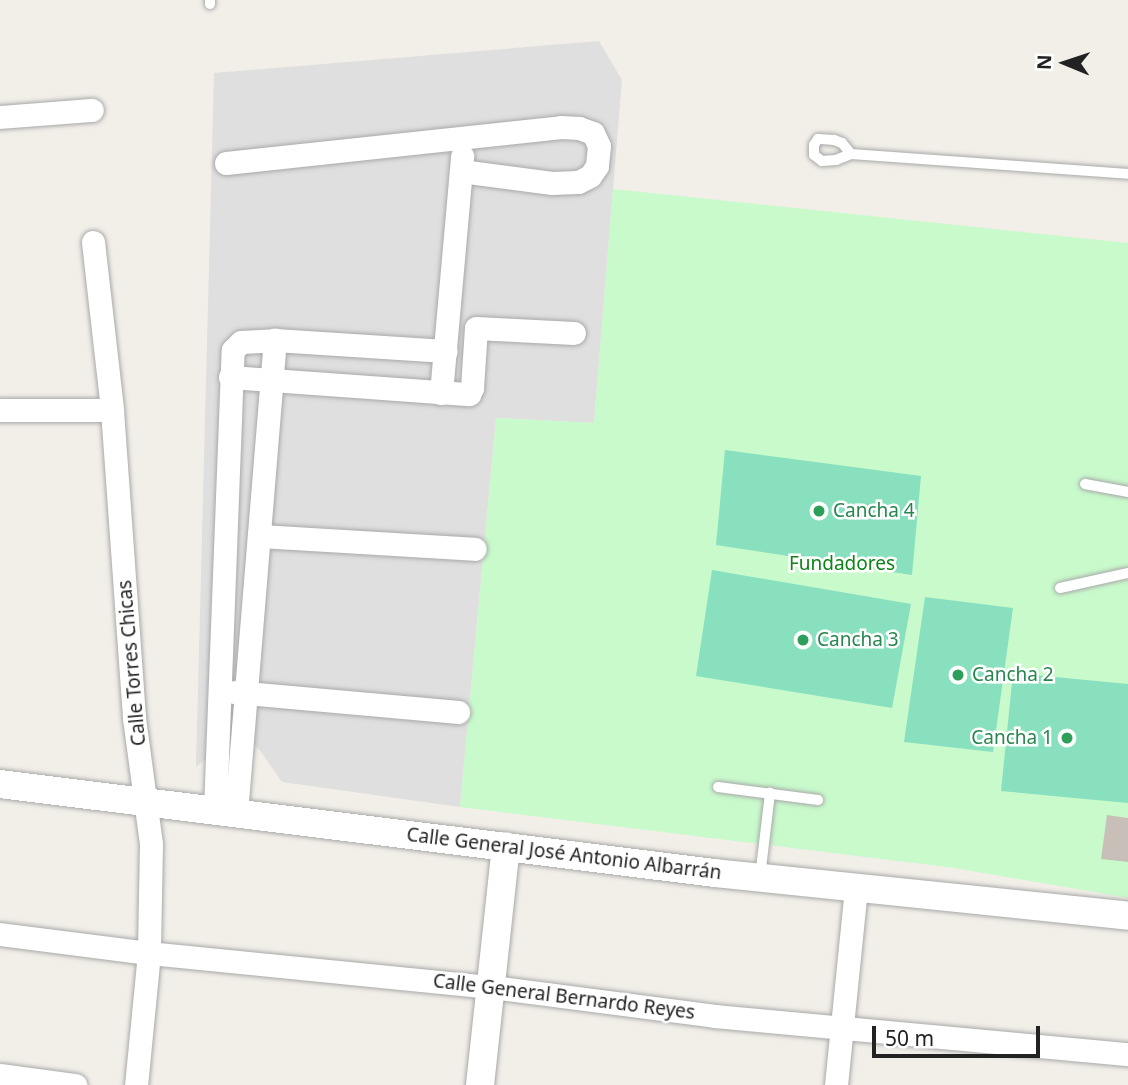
<!DOCTYPE html>
<meta charset="utf-8">
<style>
body{margin:0}
#map{position:relative;width:1128px;height:1085px;overflow:hidden;background:#f2efe9;font-family:"Noto Sans",sans-serif}
div>[style]{position:absolute}
.residential>*{inset:0;background:#e0dfdf}
.park>*{inset:0;background:#c8facc}
.pitch>*{inset:0;background:#88e0be}
.building>*{inset:0;background:#c7bfb8}
.roads{filter:drop-shadow(0 0 2px #a9a9a9) drop-shadow(0 0 2px #a9a9a9)}
.service>*{height:10px;margin:-5px;padding:0 5px;transform-origin:5px;border-radius:5px;background:#fff}
.minor>*{height:23px;margin:-11.5px;padding:0 11.5px;transform-origin:11.5px;border-radius:11.5px;background:#fff}
.tertiary>*{height:28px;margin:-14px;padding:0 14px;transform-origin:14px;border-radius:14px;background:#fff}
.dots>*{width:19px;height:19px;translate:-50% -50%;box-sizing:border-box;border:4px solid #fff;border-radius:50%}
span{translate:-50% -50%;white-space:nowrap;text-align:center;line-height:1.15;-webkit-text-stroke:5px #fff;paint-order:stroke}
.leisure-label{font-size:19px;color:#27864d}
.left{translate:0 -50%;text-align:left}
.right{translate:-100% -50%;text-align:right}
.park-label{font-size:19px;color:#0c8416}
.street-label{font-size:19px;color:#222}
.north{position:absolute;left:1030px;top:28px;width:70px;height:70px;-webkit-text-stroke:5px #fff;paint-order:stroke;rotate:272deg;font-size:19px;font-weight:700;line-height:28px;text-align:center;color:#222}
.north::after{content:'';display:block;margin:auto;width:24px;height:32px;background:#222;clip-path:polygon(50% 0,100% 100%,50% 72%,0 100%)}
.scale{position:absolute;left:872px;top:1026px;width:168px;height:32px;box-sizing:border-box;border:4px solid #222;border-top:0;padding-left:9px;font-size:21px;line-height:24px;white-space:nowrap;color:#222;-webkit-text-stroke:5px #fff;paint-order:stroke}
</style>
<div id="map">
<div class="residential">
<i style="clip-path:polygon(599px 41px,622px 80px,594px 423px,496px 418px,460px 807px,282px 782px,259px 749px,237px 733px,196px 767px,214px 73px)"></i>
</div>
<div class="park">
<i style="clip-path:polygon(613px 189px,1128px 243px,1128px 898px,955px 868px,460px 807px,496px 418px,594px 423px)"></i>
</div>
<div class="pitch">
<i style="clip-path:polygon(725px 450px,921px 476px,912px 575px,716px 545px)"></i>
<i style="clip-path:polygon(712px 570px,911px 604px,892px 708px,696px 676px)"></i>
<i style="clip-path:polygon(925px 597px,1013px 608px,993px 752px,904px 742px)"></i>
<i style="clip-path:polygon(1013px 673px,1128px 684px,1128px 803px,1001px 791px)"></i>
</div>
<div class="building">
<i style="clip-path:polygon(1107px 815px,1128px 818px,1128px 862px,1101px 859px)"></i>
</div>
<div class="roads">
<div class="service">
<i style="left:210px;top:4px;width:4px;rotate:-90deg"></i>
<i style="left:851px;top:154px;width:14px;rotate:-129deg"></i>
<i style="left:842px;top:143px;width:9px;rotate:-159deg"></i>
<i style="left:834px;top:140px;width:16px;rotate:-176deg"></i>
<i style="left:818px;top:139px;width:7px;rotate:124deg"></i>
<i style="left:814px;top:145px;width:10px;rotate:90deg"></i>
<i style="left:814px;top:155px;width:10px;rotate:37deg"></i>
<i style="left:822px;top:161px;width:14px;rotate:-4deg"></i>
<i style="left:836px;top:160px;width:16px;rotate:-22deg"></i>
<i style="left:851px;top:154px;width:278px;rotate:4.1deg"></i>
<i style="left:1085px;top:484px;width:44px;rotate:10.5deg"></i>
<i style="left:1060px;top:588px;width:70px;rotate:-12.4deg"></i>
<i style="left:718px;top:787px;width:101px;rotate:7.4deg"></i>
<i style="left:760px;top:877px;width:85px;rotate:-83.2deg"></i>
</div>
<div class="minor">
<i style="left:0;top:117px;width:92px;rotate:-4.4deg"></i>
<i style="left:226px;top:163px;width:337px;rotate:-6.1deg"></i>
<i style="left:561px;top:127px;width:18px;rotate:3deg"></i>
<i style="left:579px;top:128px;width:15px;rotate:20deg"></i>
<i style="left:593px;top:133px;width:14px;rotate:65deg"></i>
<i style="left:599px;top:146px;width:20px;rotate:96deg"></i>
<i style="left:597px;top:166px;width:12px;rotate:125deg"></i>
<i style="left:590px;top:176px;width:13px;rotate:153deg"></i>
<i style="left:578px;top:182px;width:26px;rotate:178deg"></i>
<i style="left:552px;top:183px;width:92px;rotate:-172.5deg"></i>
<i style="left:93px;top:242px;width:169px;rotate:83.5deg"></i>
<i style="left:112px;top:410px;width:309px;rotate:85.9deg"></i>
<i style="left:134px;top:718px;width:127px;rotate:82.3deg"></i>
<i style="left:151px;top:844px;width:109px;rotate:91.1deg"></i>
<i style="left:149px;top:953px;width:133px;rotate:95.6deg"></i>
<i style="left:230px;top:377px;width:240px;rotate:4.1deg"></i>
<i style="left:469px;top:394px;width:7px;rotate:-63deg"></i>
<i style="left:472px;top:388px;width:60px;rotate:-86.2deg"></i>
<i style="left:476px;top:328px;width:98px;rotate:2.9deg"></i>
<i style="left:441px;top:393px;width:238px;rotate:-84.9deg"></i>
<i style="left:0;top:410px;width:112px"></i>
<i style="left:259px;top:536px;width:216px;rotate:3.4deg"></i>
<i style="left:235px;top:692px;width:224px;rotate:5.1deg"></i>
<i style="left:215px;top:810px;width:460px;rotate:-87.8deg"></i>
<i style="left:233px;top:350px;width:11px;rotate:-45deg"></i>
<i style="left:241px;top:342px;width:34px;rotate:-3deg"></i>
<i style="left:275px;top:340px;width:171px;rotate:3.7deg"></i>
<i style="left:236px;top:813px;width:475px;rotate:-85.3deg"></i>
<i style="left:0;top:934px;width:150px;rotate:7.3deg"></i>
<i style="left:149px;top:953px;width:345px;rotate:5.7deg"></i>
<i style="left:492px;top:987px;width:225px;rotate:7.4deg"></i>
<i style="left:715px;top:1016px;width:415px;rotate:5.3deg"></i>
<i style="left:0;top:1075px;width:76px;rotate:7.6deg"></i>
<i style="left:836px;top:1085px;width:199px;rotate:-84.2deg"></i>
</div>
<div class="tertiary">
<i style="left:0;top:784px;width:721px;rotate:7.1deg"></i>
<i style="left:715px;top:873px;width:415px;rotate:5.9deg"></i>
<i style="left:480px;top:1085px;width:240px;rotate:-83.8deg"></i>
</div>
</div>
<div class="dots">
<i style="left:819px;top:511px;background:#2e9e5b"></i>
<i style="left:803px;top:640px;background:#2e9e5b"></i>
<i style="left:958px;top:675px;background:#2e9e5b"></i>
<i style="left:1067px;top:738px;background:#2e9e5b"></i>
</div>
<div class="leisure-label">
<span class="left" style="left:833px;top:511px">Cancha 4</span>
<span class="left" style="left:817px;top:640px">Cancha 3</span>
<span class="left" style="left:972px;top:675px">Cancha 2</span>
<span class="right" style="left:1053px;top:738px">Cancha 1</span>
</div>
<div class="park-label">
<span style="left:842px;top:564px">Fundadores</span>
</div>
<div class="street-label">
<span style="left:132px;top:663px;rotate:-95deg">Calle Torres Chicas</span>
<span style="left:564px;top:854px;rotate:7deg">Calle General José Antonio Albarrán</span>
<span style="left:564px;top:997px;rotate:7deg">Calle General Bernardo Reyes</span>
</div>
<div class="north">N</div>
<div class="scale">50 m</div>
</div>
